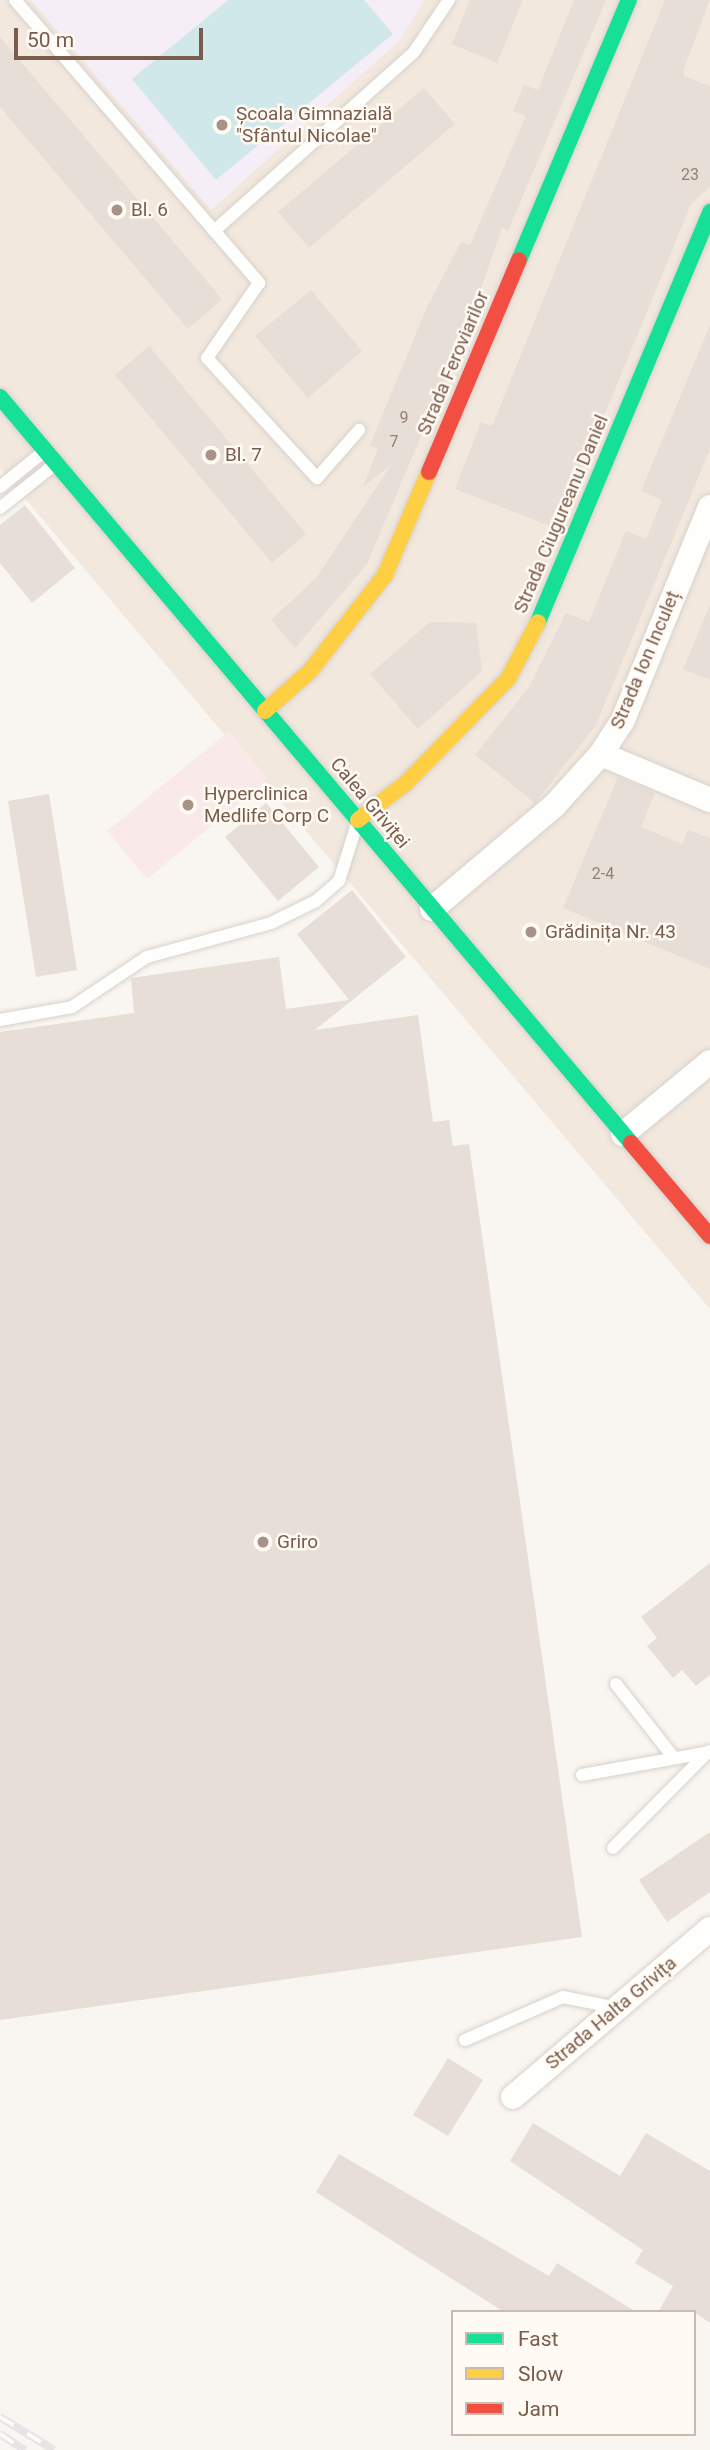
<!DOCTYPE html>
<meta charset="utf-8">
<style>
body{margin:0}
#map{position:relative;width:710px;height:2450px;overflow:hidden;background:#f9f5f0;font-family:Roboto,sans-serif}
div>[style]{position:absolute}
.residential>*{inset:0;background:#f2e8de}
.education>*{inset:0;background:#f6eef6}
.medical>*{inset:0;background:#fae9e9}
.water>*{inset:0;background:#d0e8ea}
.building>*{inset:0;background:#e6ded7}
.roads{filter:drop-shadow(0 0 2px #d7d1cb) drop-shadow(0 0 2px #d7d1cb)}
.lane>*{height:12px;margin:-6px;padding:0 6px;transform-origin:6px;border-radius:6px;background:#fefefd}
.street>*{height:24px;margin:-12px;padding:0 12px;transform-origin:12px;border-radius:12px;background:#fefefd}
.fast>*{height:16px;margin:-8px;padding:0 8px;transform-origin:8px;border-radius:8px;background:#16e098}
.slow>*{height:16px;margin:-8px;padding:0 8px;transform-origin:8px;border-radius:8px;background:#ffcf43}
.jam>*{height:16px;margin:-8px;padding:0 8px;transform-origin:8px;border-radius:8px;background:#f24e42}
.rail>*{height:8px;margin-top:-4px;transform-origin:0;background:repeating-linear-gradient(90deg,#fffaf3 0 16px,#e6e3e7 0 32px);box-sizing:border-box;border-block:2px solid #e6e3e7}
.dots>*{width:19px;height:19px;translate:-50% -50%;box-sizing:border-box;border:4px solid #fffaf3;border-radius:50%}
span{translate:-50% -50%;white-space:nowrap;text-align:center;line-height:1.15;-webkit-text-stroke:5px #fffaf3;paint-order:stroke}
.number-label{font-size:16px;color:#977e72}
.number-label span{-webkit-text-stroke-width:0}
.poi-label{font-size:19px;color:#7a5c4d}
.left{translate:0 -50%;text-align:left}
.street-label{font-size:19px;color:#7a5c4d}
.legend{position:absolute;left:451px;top:2310px;width:245px;height:126px;box-sizing:border-box;background:#fffaf3;border:2px solid #cabbb1;margin:0;padding:9px 12px;list-style:none;font-size:21px;color:#7a5c4d}
.legend li{display:flex;align-items:center;gap:14px;height:35px}
.legend b{width:35px;border:2px solid #cabbb1}
.scale{position:absolute;left:14px;top:28px;width:189px;height:32px;box-sizing:border-box;border:4px solid #7a5c4d;border-top:0;padding-left:9px;font-size:21px;line-height:24px;white-space:nowrap;color:#7a5c4d;-webkit-text-stroke:5px #fffaf3;paint-order:stroke}
</style>
<div id="map">
<div class="residential">
<i style="clip-path:polygon(0 0,710px 0,710px 1309px,0 469px)"></i>
</div>
<div class="education">
<i style="clip-path:polygon(31px 0,424px 0,400px 40px,211px 210px)"></i>
</div>
<div class="medical">
<i style="clip-path:polygon(229px 731px,268px 779px,147px 879px,107px 831px)"></i>
</div>
<div class="water">
<i style="clip-path:polygon(228px 0,364px 0,393px 34px,216px 180px,132px 79px)"></i>
</div>
<div class="building">
<i style="clip-path:polygon(470px 0,523px 0,497px 63px,452px 44px)"></i>
<i style="clip-path:polygon(574px 0,606px 0,508px 231px,502px 228px,469px 323px,367px 564px,295px 648px,271px 620px,317px 577px,391px 465px,363px 487px,378px 448px,370px 445px,427px 307px,461px 242px,470px 245px,526px 116px,513px 111px,524px 85px,538px 90px)"></i>
<i style="clip-path:polygon(665px 0,710px 0,684px 68px,684px 76px,710px 86px,710px 186px,691px 204px,558px 529px,455px 489px,481px 422px,492px 426px)"></i>
<i style="clip-path:polygon(0 37px,222px 299px,188px 329px,0 107px)"></i>
<i style="clip-path:polygon(424px 88px,455px 124px,309px 248px,278px 212px)"></i>
<i style="clip-path:polygon(311px 290px,362px 351px,308px 398px,255px 336px)"></i>
<i style="clip-path:polygon(710px 325px,710px 449px,596px 725px,535px 803px,475px 755px,529px 687px,566px 613px,589px 622px,626px 531px,646px 539px,662px 500px,641px 491px)"></i>
<i style="clip-path:polygon(149px 346px,306px 534px,272px 563px,115px 375px)"></i>
<i style="clip-path:polygon(25px 505px,75px 568px,32px 603px,0 563px,0 525px)"></i>
<i style="clip-path:polygon(710px 605px,710px 680px,683px 669px)"></i>
<i style="clip-path:polygon(430px 622px,476px 623px,482px 671px,418px 729px,370px 674px)"></i>
<i style="clip-path:polygon(618px 777px,655px 793px,641px 827px,682px 844px,688px 830px,710px 838px,710px 969px,563px 908px)"></i>
<i style="clip-path:polygon(49px 794px,77px 970px,36px 977px,8px 801px)"></i>
<i style="clip-path:polygon(266px 803px,319px 867px,278px 901px,225px 837px)"></i>
<i style="clip-path:polygon(352px 890px,406px 957px,315px 1030px,418px 1015px,433px 1122px,449px 1120px,453px 1146px,469px 1144px,582px 1937px,0 2020px,0 1032px,134px 1013px,131px 978px,279px 957px,286px 1009px,349px 1000px,297px 934px)"></i>
<i style="clip-path:polygon(710px 1563px,710px 1675px,696px 1686px,682px 1670px,673px 1678px,647px 1646px,657px 1638px,641px 1617px)"></i>
<i style="clip-path:polygon(710px 1832px,710px 1892px,667px 1922px,639px 1880px)"></i>
<i style="clip-path:polygon(448px 2058px,483px 2080px,448px 2136px,413px 2115px)"></i>
<i style="clip-path:polygon(533px 2123px,620px 2176px,646px 2133px,710px 2171px,710px 2323px,694px 2312px,658px 2312px,673px 2286px,635px 2263px,643px 2250px,510px 2161px)"></i>
<i style="clip-path:polygon(339px 2154px,549px 2276px,557px 2263px,636px 2312px,504px 2312px,316px 2192px)"></i>
</div>
<div class="roads">
<div class="lane">
<i style="left:15px;top:0;width:374px;rotate:49.2deg"></i>
<i style="left:259px;top:283px;width:91px;rotate:124.7deg"></i>
<i style="left:207px;top:358px;width:163px;rotate:47.5deg"></i>
<i style="left:317px;top:478px;width:64px;rotate:-48.8deg"></i>
<i style="left:214px;top:231px;width:268px;rotate:-41.8deg"></i>
<i style="left:414px;top:52px;width:63px;rotate:-56.1deg"></i>
<i style="left:0;top:487px;width:54px;rotate:-39deg"></i>
<i style="left:0;top:508px;width:69px;rotate:-38.5deg"></i>
<i style="left:0;top:1020px;width:73px;rotate:-10.2deg"></i>
<i style="left:72px;top:1007px;width:90px;rotate:-33.7deg"></i>
<i style="left:147px;top:957px;width:129px;rotate:-15.3deg"></i>
<i style="left:271px;top:923px;width:50px;rotate:-26.1deg"></i>
<i style="left:316px;top:901px;width:30px;rotate:-41deg"></i>
<i style="left:339px;top:881px;width:57px;rotate:-72.5deg"></i>
<i style="left:616px;top:1684px;width:94px;rotate:51.9deg"></i>
<i style="left:582px;top:1775px;width:130px;rotate:-10.2deg"></i>
<i style="left:613px;top:1848px;width:136px;rotate:-45.3deg"></i>
<i style="left:465px;top:2040px;width:107px;rotate:-23.7deg"></i>
<i style="left:563px;top:1997px;width:55px;rotate:11.5deg"></i>
</div>
<div class="street">
<i style="left:601px;top:754px;width:118px;rotate:22.9deg"></i>
<i style="left:432px;top:909px;width:160px;rotate:-40.2deg"></i>
<i style="left:554px;top:806px;width:70px;rotate:-47.9deg"></i>
<i style="left:601px;top:754px;width:40px;rotate:-57.1deg"></i>
<i style="left:623px;top:720px;width:230px;rotate:-67.8deg"></i>
<i style="left:623px;top:1134px;width:113px;rotate:-39.6deg"></i>
<i style="left:513px;top:2097px;width:259px;rotate:-40.5deg"></i>
</div>
<div class="fast">
<i style="left:519px;top:260px;width:282px;rotate:-67.1deg"></i>
<i style="left:0;top:397px;width:977px;rotate:49.77deg"></i>
<i style="left:538px;top:622px;width:445px;rotate:-67.2deg"></i>
</div>
<div class="slow">
<i style="left:265px;top:711px;width:60px;rotate:-41.6deg"></i>
<i style="left:310px;top:671px;width:122px;rotate:-52deg"></i>
<i style="left:385px;top:575px;width:112px;rotate:-66.9deg"></i>
<i style="left:358px;top:820px;width:61px;rotate:-37.6deg"></i>
<i style="left:406px;top:783px;width:146px;rotate:-45.6deg"></i>
<i style="left:508px;top:679px;width:64px;rotate:-62.2deg"></i>
</div>
<div class="jam">
<i style="left:429px;top:472px;width:230px;rotate:-67deg"></i>
<i style="left:631px;top:1143px;width:122px;rotate:49.7deg"></i>
</div>
</div>
<div class="rail">
<i style="left:0;top:2417px;width:63px;rotate:31.4deg"></i>
<i style="left:0;top:2434px;width:30px;rotate:33deg"></i>
</div>
<div class="dots">
<i style="left:222px;top:125px;background:#a69286"></i>
<i style="left:117px;top:210px;background:#a69286"></i>
<i style="left:211px;top:455px;background:#a69286"></i>
<i style="left:188px;top:805px;background:#a69286"></i>
<i style="left:531px;top:932px;background:#a69286"></i>
<i style="left:263px;top:1542px;background:#a69286"></i>
</div>
<div class="number-label">
<span style="left:690px;top:175px">23</span>
<span style="left:404px;top:418px">9</span>
<span style="left:394px;top:442px">7</span>
<span style="left:603px;top:874px">2-4</span>
</div>
<div class="poi-label">
<span class="left" style="left:236px;top:125px">Școala Gimnazială<br>"Sfântul Nicolae"</span>
<span class="left" style="left:131px;top:210px">Bl. 6</span>
<span class="left" style="left:225px;top:455px">Bl. 7</span>
<span class="left" style="left:204px;top:805px">Hyperclinica<br>Medlife Corp C</span>
<span class="left" style="left:545px;top:932px">Grădinița Nr. 43</span>
<span class="left" style="left:277px;top:1542px">Griro</span>
</div>
<div class="street-label">
<span style="left:453px;top:363px;rotate:-67deg">Strada Feroviarilor</span>
<span style="left:561px;top:514px;rotate:-67deg">Strada Ciugureanu Daniel</span>
<span style="left:645px;top:660px;rotate:-67deg">Strada Ion Inculeț</span>
<span style="left:370px;top:803px;rotate:50deg">Calea Griviței</span>
<span style="left:611px;top:2013px;rotate:-40deg">Strada Halta Grivița</span>
</div>
<ul class="legend">
<li><b style="height:9px;background:#16e098"></b>Fast</li>
<li><b style="height:9px;background:#ffcf43"></b>Slow</li>
<li><b style="height:9px;background:#f24e42"></b>Jam</li>
</ul>
<div class="scale">50 m</div>
</div>
